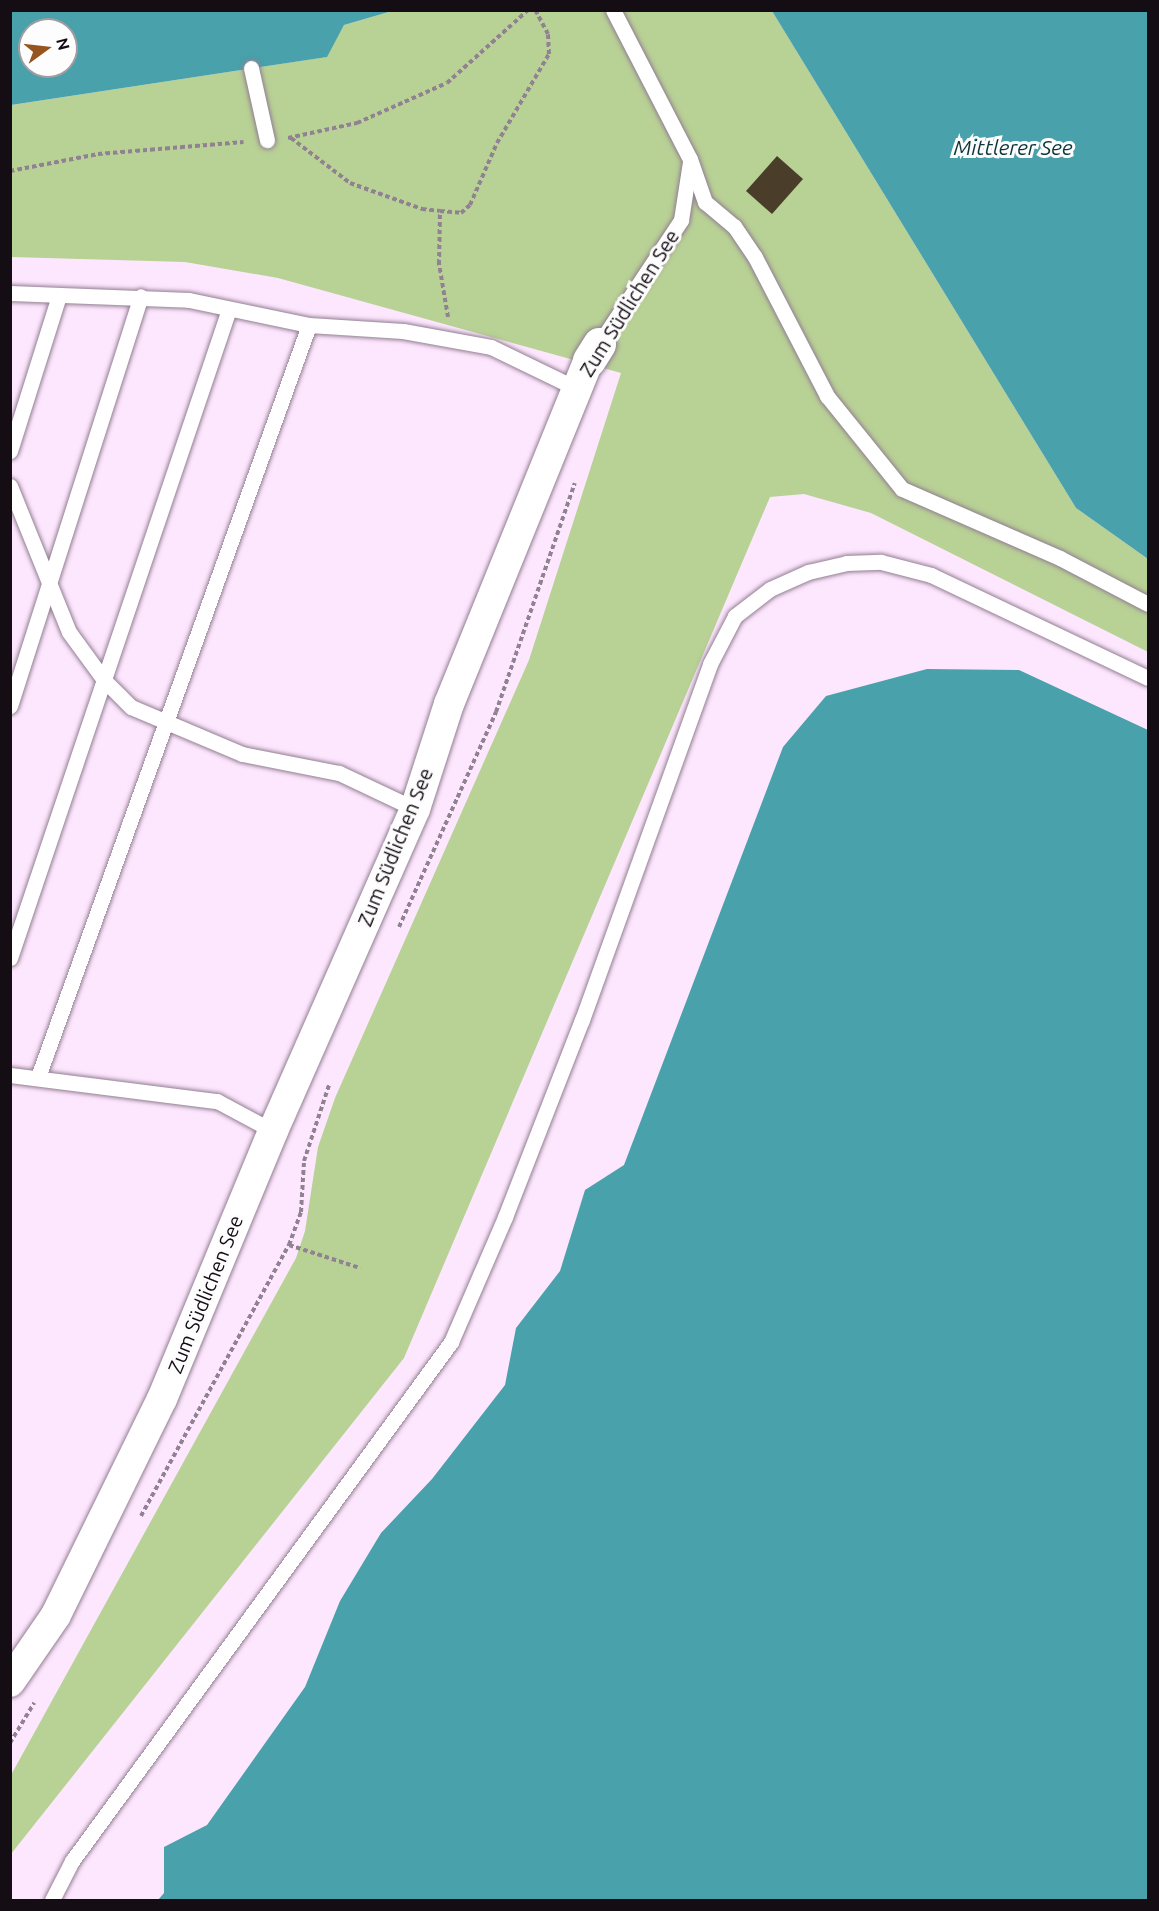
<!DOCTYPE html>
<meta charset="utf-8">
<style>
body{margin:0}
#map{position:relative;width:1159px;height:1911px;overflow:hidden;background:#fde7fe;font-family:Ubuntu,sans-serif}
div>[style]{position:absolute}
.green>*{inset:0;background:#b8d195}
.water>*{inset:0;background:#48a1ab}
.building>*{inset:0;background:#4a3d29}
.path>*{height:4px;margin-top:-2px;transform-origin:0;background:repeating-linear-gradient(90deg,#918292 0 4.5px,transparent 0 7.5px)}
.roads{filter:drop-shadow(0 0 2px #927e92) drop-shadow(0 0 2px #927e92)}
.lane>*{height:15px;margin:-7.5px;padding:0 7.5px;transform-origin:7.5px;border-radius:7.5px;background:#fff}
.street>*{height:30px;margin:-15px;padding:0 15px;transform-origin:15px;border-radius:15px;background:#fff}
.secondary>*{height:33px;margin:-16.5px;padding:0 16.5px;transform-origin:16.5px;border-radius:16.5px;background:#fff}
span{translate:-50% -50%;white-space:nowrap;text-align:center;line-height:1.15;-webkit-text-stroke:6px #fdfdfd;paint-order:stroke}
.street-label{font-size:20px;color:#140d14}
.water-label{font-size:21px;color:#0b363b;font-style:italic}
.frame{position:absolute;inset:0;border:12px solid #140d14;pointer-events:none}
.north{position:absolute;left:18px;top:18px;width:60px;height:60px;box-sizing:border-box;background:#fdfdfd;border:2px solid #a09da0;border-radius:50%;rotate:75deg;font-size:16px;font-weight:700;line-height:24px;text-align:center;color:#140d14}
.north::after{content:'';display:block;margin:auto;width:21px;height:27px;background:#96551f;clip-path:polygon(50% 0,100% 100%,50% 72%,0 100%)}
</style>
<div id="map">
<div class="green">
<i style="clip-path:polygon(392px 11px,772px 11px,1076px 508px,1148px 559px,1148px 652px,871px 513px,804px 494px,770px 497px,404px 1358px,11px 1854px,11px 1775px,296px 1258px,305px 1231px,318px 1147px,335px 1098px,529px 660px,621px 373px,278px 278px,185px 262px,11px 257px,11px 105px,326px 57px,344px 25px)"></i>
</div>
<div class="water">
<i style="clip-path:polygon(evenodd,11px 11px,392px 11px,344px 25px,327px 57px,11px 105px,11px 11px,30px 30px,66px 30px,66px 66px,30px 66px,30px 30px)"></i>
<i style="clip-path:polygon(772px 11px,1148px 11px,1148px 559px,1076px 508px)"></i>
<i style="clip-path:polygon(927px 669px,1019px 670px,1148px 730px,1148px 1900px,158px 1900px,164px 1893px,164px 1847px,207px 1825px,305px 1687px,340px 1601px,381px 1533px,432px 1479px,505px 1385px,516px 1328px,560px 1271px,585px 1190px,624px 1165px,783px 747px,826px 696px)"></i>
</div>
<div class="building">
<i style="clip-path:polygon(777px 156px,803px 179px,772px 214px,746px 191px)"></i>
</div>
<div class="path">
<i style="left:288px;top:138px;width:71px;rotate:-12.3deg"></i>
<i style="left:357px;top:123px;width:98px;rotate:-24deg"></i>
<i style="left:447px;top:83px;width:109px;rotate:-42deg"></i>
<i style="left:291px;top:138px;width:74px;rotate:37.3deg"></i>
<i style="left:350px;top:183px;width:77px;rotate:19.9deg"></i>
<i style="left:422px;top:209px;width:18px;rotate:6deg"></i>
<i style="left:10px;top:171px;width:90px;rotate:-10.9deg"></i>
<i style="left:98px;top:154px;width:146px;rotate:-4.7deg"></i>
<i style="left:448px;top:317px;width:54px;rotate:-99.6deg"></i>
<i style="left:439px;top:264px;width:53px;rotate:-88.9deg"></i>
<i style="left:440px;top:211px;width:21px;rotate:5deg"></i>
<i style="left:461px;top:213px;width:12px;rotate:-42deg"></i>
<i style="left:470px;top:205px;width:68px;rotate:-66.5deg"></i>
<i style="left:497px;top:143px;width:103px;rotate:-59.7deg"></i>
<i style="left:549px;top:54px;width:20px;rotate:-93deg"></i>
<i style="left:548px;top:34px;width:27px;rotate:-118deg"></i>
<i style="left:399px;top:927px;width:236px;rotate:-65.7deg"></i>
<i style="left:496px;top:712px;width:242px;rotate:-71deg"></i>
<i style="left:289px;top:1245px;width:75px;rotate:17.9deg"></i>
<i style="left:141px;top:1516px;width:309px;rotate:-61.4deg"></i>
<i style="left:289px;top:1245px;width:35px;rotate:-70deg"></i>
<i style="left:301px;top:1212px;width:51px;rotate:-86.6deg"></i>
<i style="left:304px;top:1161px;width:80px;rotate:-71.8deg"></i>
<i style="left:10px;top:1743px;width:47px;rotate:-59deg"></i>
</div>
<div class="roads">
<div class="lane">
<i style="left:613px;top:10px;width:168px;rotate:62.7deg"></i>
<i style="left:690px;top:159px;width:46px;rotate:70.8deg"></i>
<i style="left:705px;top:202px;width:38px;rotate:40deg"></i>
<i style="left:734px;top:226px;width:37px;rotate:56deg"></i>
<i style="left:755px;top:257px;width:157px;rotate:62.6deg"></i>
<i style="left:827px;top:396px;width:119px;rotate:51.1deg"></i>
<i style="left:902px;top:489px;width:172px;rotate:23.6deg"></i>
<i style="left:1060px;top:558px;width:99px;rotate:27.6deg"></i>
<i style="left:251px;top:68px;width:74px;rotate:77.5deg"></i>
<i style="left:10px;top:293px;width:179px;rotate:2.2deg"></i>
<i style="left:189px;top:300px;width:123px;rotate:11.8deg"></i>
<i style="left:599px;top:344px;width:149px;rotate:-56.5deg"></i>
<i style="left:681px;top:220px;width:59px;rotate:-81.2deg"></i>
<i style="left:10px;top:451px;width:163px;rotate:-72.5deg"></i>
<i style="left:10px;top:486px;width:157px;rotate:68deg"></i>
<i style="left:69px;top:632px;width:59px;rotate:53.9deg"></i>
<i style="left:104px;top:680px;width:38px;rotate:45deg"></i>
<i style="left:131px;top:707px;width:121px;rotate:22.9deg"></i>
<i style="left:242px;top:754px;width:99px;rotate:11.1deg"></i>
<i style="left:339px;top:773px;width:84px;rotate:25.3deg"></i>
<i style="left:10px;top:706px;width:430px;rotate:-72.3deg"></i>
<i style="left:10px;top:958px;width:685px;rotate:-71.35deg"></i>
<i style="left:10px;top:1075px;width:209px;rotate:7.2deg"></i>
<i style="left:217px;top:1101px;width:64px;rotate:28.2deg"></i>
<i style="left:38px;top:1077px;width:799px;rotate:-70.18deg"></i>
<i style="left:309px;top:325px;width:94px;rotate:3.7deg"></i>
<i style="left:403px;top:331px;width:89px;rotate:10.3deg"></i>
<i style="left:491px;top:347px;width:94px;rotate:25.8deg"></i>
<i style="left:52px;top:1900px;width:44px;rotate:-62.9deg"></i>
<i style="left:72px;top:1861px;width:643px;rotate:-53.86deg"></i>
<i style="left:451px;top:1342px;width:136px;rotate:-66.6deg"></i>
<i style="left:505px;top:1217px;width:212px;rotate:-68.7deg"></i>
<i style="left:582px;top:1020px;width:378px;rotate:-70.2deg"></i>
<i style="left:710px;top:664px;width:54px;rotate:-62.5deg"></i>
<i style="left:735px;top:616px;width:44px;rotate:-37.6deg"></i>
<i style="left:770px;top:589px;width:42px;rotate:-24.1deg"></i>
<i style="left:808px;top:572px;width:39px;rotate:-13deg"></i>
<i style="left:846px;top:563px;width:35px;rotate:-2deg"></i>
<i style="left:881px;top:562px;width:52px;rotate:14.6deg"></i>
<i style="left:931px;top:575px;width:240px;rotate:25.4deg"></i>
</div>
<div class="street">
<i style="left:10px;top:1682px;width:81px;rotate:-55.5deg"></i>
<i style="left:56px;top:1615px;width:241px;rotate:-63.9deg"></i>
<i style="left:162px;top:1399px;width:290px;rotate:-67.5deg"></i>
<i style="left:273px;top:1131px;width:352px;rotate:-66.2deg"></i>
<i style="left:415px;top:809px;width:110px;rotate:-72.1deg"></i>
<i style="left:449px;top:704px;width:371px;rotate:-67.9deg"></i>
</div>
<div class="secondary">
<i style="left:589px;top:360px;width:19px;rotate:-58deg"></i>
</div>
</div>
<div class="street-label">
<span style="left:629px;top:303px;rotate:-58deg">Zum Südlichen See</span>
<span style="left:395px;top:847px;rotate:-68deg">Zum Südlichen See</span>
<span style="left:205px;top:1294px;rotate:-68deg">Zum Südlichen See</span>
</div>
<div class="water-label">
<span style="left:1013px;top:147px">Mittlerer See</span>
</div>
<div class="frame"></div>
<div class="north">N</div>
</div>
